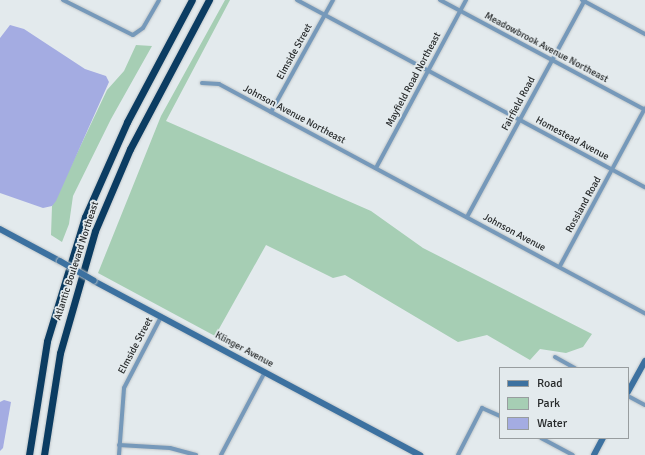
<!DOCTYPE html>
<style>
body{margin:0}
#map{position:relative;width:645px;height:455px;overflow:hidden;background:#e3eaed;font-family:Signika,sans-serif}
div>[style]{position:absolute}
.green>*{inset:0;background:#a6ceb4}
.water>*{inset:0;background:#a4ace2}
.roads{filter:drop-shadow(0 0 1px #c1c7ca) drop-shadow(0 0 1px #c1c7ca)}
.street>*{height:4px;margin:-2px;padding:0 2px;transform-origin:2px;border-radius:2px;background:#7699ba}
.secondary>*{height:5.5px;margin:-2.75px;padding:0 2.75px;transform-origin:2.75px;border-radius:2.75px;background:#3c71a0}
.highway>*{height:7px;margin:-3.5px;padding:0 3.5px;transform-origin:3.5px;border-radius:3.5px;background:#0b3c62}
.bridges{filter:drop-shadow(0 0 1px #c1c7ca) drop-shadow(0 0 1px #c1c7ca)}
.secondary-bridge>*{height:5.5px;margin:-2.75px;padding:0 2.75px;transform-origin:2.75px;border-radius:2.75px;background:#3c71a0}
span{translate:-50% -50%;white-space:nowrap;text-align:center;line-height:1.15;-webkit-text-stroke:3.5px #e3eaed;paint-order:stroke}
.street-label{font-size:10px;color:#272a2b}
.legend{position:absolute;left:499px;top:367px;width:130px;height:72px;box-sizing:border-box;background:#e3eaed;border:1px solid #989d9f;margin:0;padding:5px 7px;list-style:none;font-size:12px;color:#272a2b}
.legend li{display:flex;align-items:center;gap:8px;height:20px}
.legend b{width:20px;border:1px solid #989d9f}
</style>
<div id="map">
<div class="green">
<i style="clip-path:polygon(225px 0,230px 0,166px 121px,371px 211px,423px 248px,592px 334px,583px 347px,566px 353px,540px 349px,530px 360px,487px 335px,458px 342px,345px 275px,333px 278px,266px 245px,215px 336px,98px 273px,161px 116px)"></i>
<i style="clip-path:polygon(136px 45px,152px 46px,111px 119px,73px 196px,69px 224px,62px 242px,51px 235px,52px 206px,107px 90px,124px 71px)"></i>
</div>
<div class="water">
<i style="clip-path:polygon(10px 25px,24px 29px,85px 69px,106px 76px,109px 82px,56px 201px,52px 206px,43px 208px,0 193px,0 38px)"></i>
<i style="clip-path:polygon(4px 400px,11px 402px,3px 448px,0 451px,0 402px)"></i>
</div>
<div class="roads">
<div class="street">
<i style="left:63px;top:0;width:78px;rotate:26.6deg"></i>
<i style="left:133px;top:35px;width:12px;rotate:-35deg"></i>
<i style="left:143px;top:28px;width:32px;rotate:-60deg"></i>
<i style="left:297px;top:0;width:395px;rotate:28.3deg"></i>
<i style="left:440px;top:0;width:233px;rotate:28.2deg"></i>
<i style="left:582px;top:0;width:72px;rotate:28.4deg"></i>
<i style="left:202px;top:83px;width:17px;rotate:3deg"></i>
<i style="left:219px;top:84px;width:484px;rotate:28.3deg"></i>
<i style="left:271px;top:112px;width:128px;rotate:-61deg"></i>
<i style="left:376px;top:168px;width:191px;rotate:-61.8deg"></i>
<i style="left:467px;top:217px;width:247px;rotate:-61.5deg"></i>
<i style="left:560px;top:266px;width:179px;rotate:-61.7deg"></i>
<i style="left:555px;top:357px;width:23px;rotate:29deg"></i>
<i style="left:628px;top:396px;width:19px;rotate:28deg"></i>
<i style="left:541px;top:438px;width:36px;rotate:28deg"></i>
<i style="left:119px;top:445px;width:51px;rotate:3.4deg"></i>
<i style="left:170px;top:448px;width:27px;rotate:15deg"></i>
<i style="left:119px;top:455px;width:67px;rotate:-85.7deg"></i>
<i style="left:124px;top:388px;width:80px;rotate:-62.5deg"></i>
<i style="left:221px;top:455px;width:94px;rotate:-62.1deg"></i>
<i style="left:458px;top:455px;width:53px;rotate:-62.9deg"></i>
<i style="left:482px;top:408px;width:20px;rotate:24deg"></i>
</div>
<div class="secondary">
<i style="left:0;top:229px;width:68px;rotate:28.1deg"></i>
<i style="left:94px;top:281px;width:370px;rotate:28.1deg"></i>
<i style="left:628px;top:392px;width:35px;rotate:-61deg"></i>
<i style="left:594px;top:455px;width:19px;rotate:-62deg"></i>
</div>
<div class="highway">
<i style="left:29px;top:455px;width:115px;rotate:-81deg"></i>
<i style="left:47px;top:341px;width:130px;rotate:-73deg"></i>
<i style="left:85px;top:217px;width:104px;rotate:-66.1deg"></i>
<i style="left:127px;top:122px;width:138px;rotate:-62deg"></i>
<i style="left:44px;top:455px;width:103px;rotate:-81.1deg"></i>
<i style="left:60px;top:353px;width:127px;rotate:-74deg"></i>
<i style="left:95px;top:231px;width:89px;rotate:-66.9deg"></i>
<i style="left:130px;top:149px;width:169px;rotate:-62.1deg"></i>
</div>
</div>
<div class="bridges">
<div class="secondary-bridge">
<i style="left:60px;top:261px;width:39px;rotate:30deg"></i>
</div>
</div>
<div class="street-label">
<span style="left:546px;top:48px;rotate:28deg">Meadowbrook Avenue Northeast</span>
<span style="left:295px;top:52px;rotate:-61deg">Elmside Street</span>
<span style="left:414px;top:80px;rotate:-62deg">Mayfield Road Northeast</span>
<span style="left:519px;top:104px;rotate:-62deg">Fairfield Road</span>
<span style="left:294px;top:115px;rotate:28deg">Johnson Avenue Northeast</span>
<span style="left:572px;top:139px;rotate:28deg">Homestead Avenue</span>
<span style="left:584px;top:205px;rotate:-61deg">Rossland Road</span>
<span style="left:514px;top:233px;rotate:28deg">Johnson Avenue</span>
<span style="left:77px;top:261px;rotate:-72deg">Atlantic Boulevard Northeast</span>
<span style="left:136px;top:346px;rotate:-62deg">Elmside Street</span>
<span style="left:244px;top:350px;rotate:28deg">Klinger Avenue</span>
</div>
<ul class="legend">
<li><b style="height:5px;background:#3c71a0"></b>Road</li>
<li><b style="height:11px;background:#a6ceb4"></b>Park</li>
<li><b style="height:11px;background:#a4ace2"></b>Water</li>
</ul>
</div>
